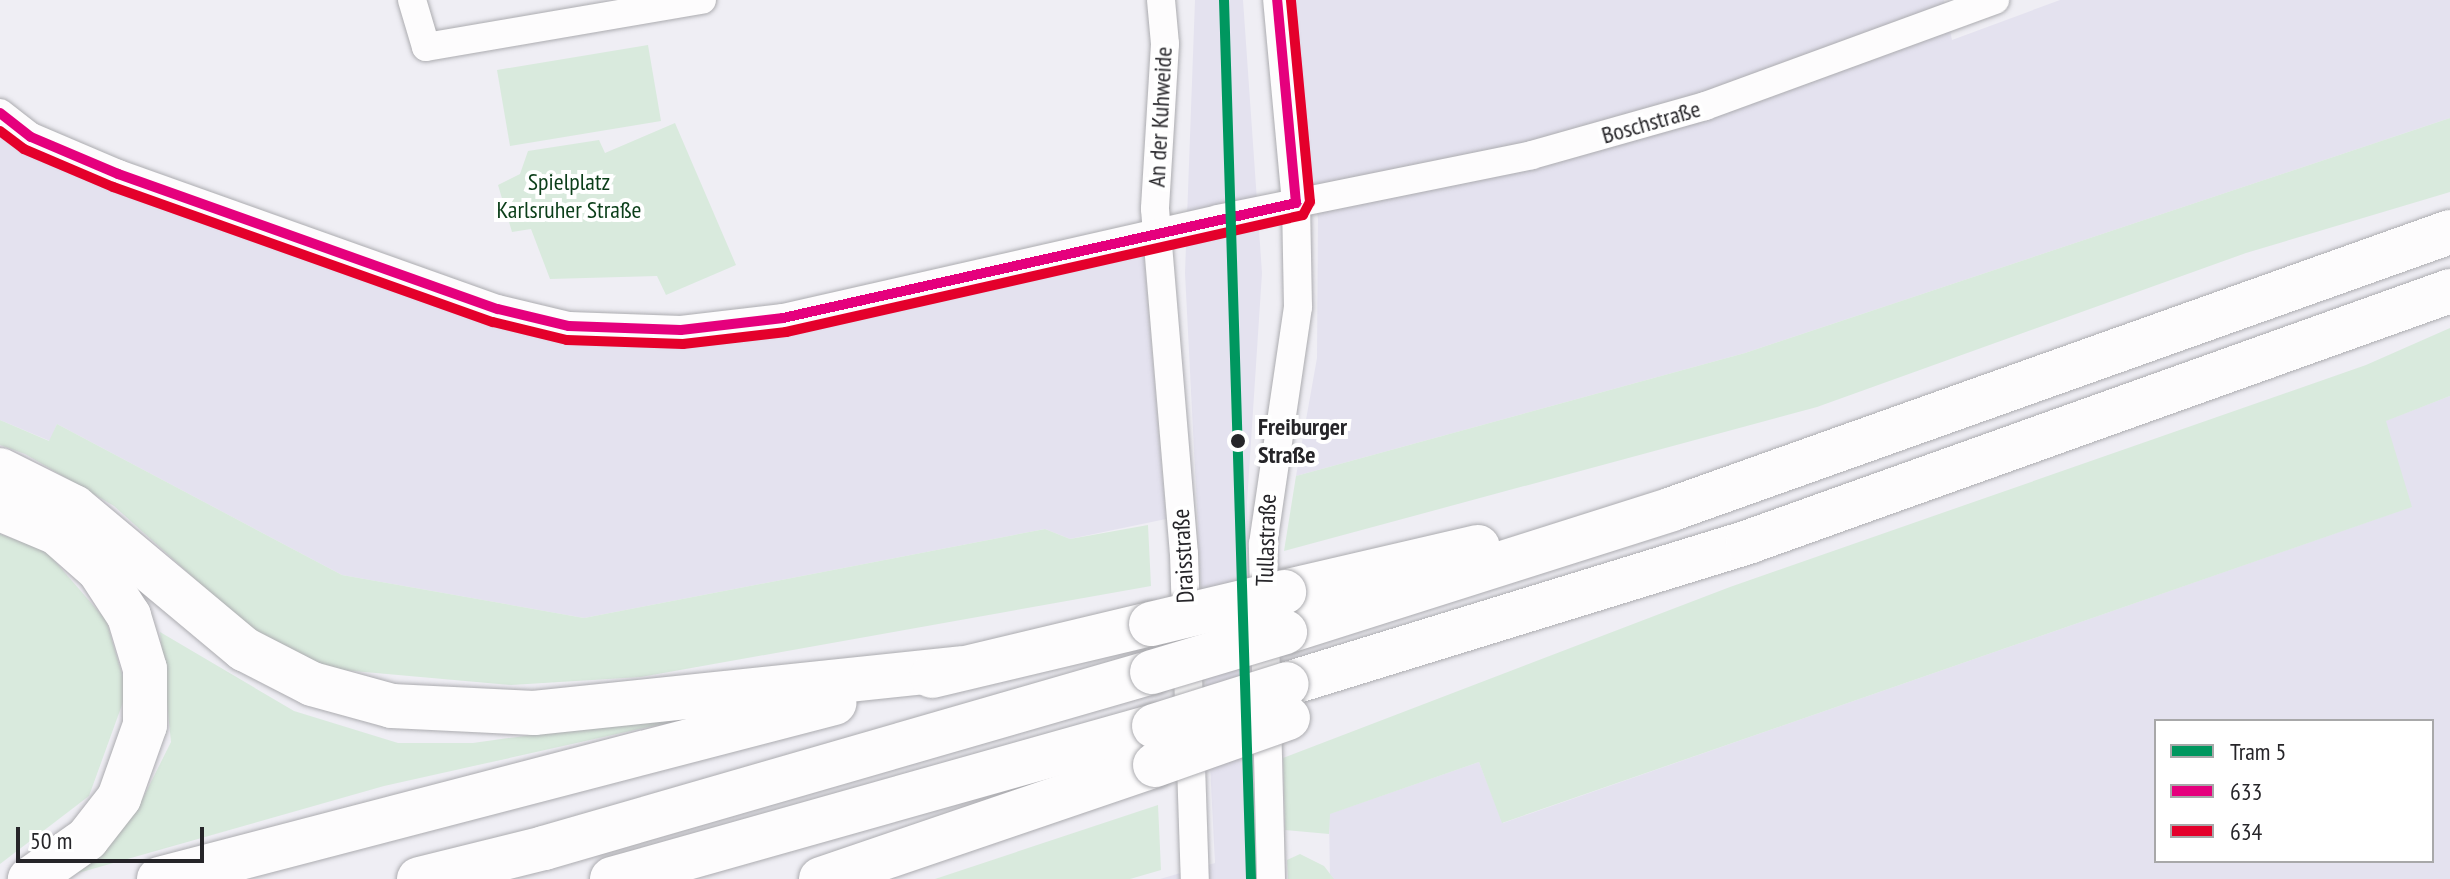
<!DOCTYPE html>
<meta charset="utf-8">
<style>
body{margin:0}
#map{position:relative;width:2450px;height:879px;overflow:hidden;background:#efeef4;font-family:"PT Sans Narrow",sans-serif}
div>[style]{position:absolute}
.built>*{inset:0;background:#e4e2ef}
.green>*{inset:0;background:#d9eadd}
.roads{filter:drop-shadow(0 0 2px #acacb0) drop-shadow(0 0 2px #acacb0)}
.street>*{height:28px;margin:-14px;padding:0 14px;transform-origin:14px;border-radius:14px;background:#fdfcfd}
.highway>*{height:44px;margin:-22px;padding:0 22px;transform-origin:22px;border-radius:22px;background:#fdfcfd}
.bridges{filter:drop-shadow(0 0 2px #acacb0) drop-shadow(0 0 2px #acacb0)}
.highway-bridge>*{height:44px;margin:-22px;padding:0 22px;transform-origin:22px;border-radius:22px;background:#fdfcfd}
.bus-1>*{height:10px;margin:-5px;padding:0 5px;transform-origin:5px;border-radius:5px;background:#e5007d}
.bus-2>*{height:10px;margin:-5px;padding:0 5px;transform-origin:5px;border-radius:5px;background:#e4002b}
.tram-1>*{height:10px;margin:-5px;padding:0 5px;transform-origin:5px;border-radius:5px;background:#00975f}
.dots>*{width:22px;height:22px;translate:-50% -50%;box-sizing:border-box;border:4px solid #fff;border-radius:50%}
span{translate:-50% -50%;white-space:nowrap;text-align:center;line-height:1.15;-webkit-text-stroke:8px #fff;paint-order:stroke}
.street-label{font-size:24px;color:#262529}
.park-label{font-size:24px;color:#0b3e19}
.stop-label{font-size:24px;color:#262529;font-weight:700}
.left{translate:0 -50%;text-align:left}
.legend{position:absolute;left:2154px;top:719px;width:280px;height:144px;box-sizing:border-box;background:#fff;border:2px solid #a8a8a9;margin:0;padding:10px 14px;list-style:none;font-size:24px;color:#262529}
.legend li{display:flex;align-items:center;gap:16px;height:40px}
.legend b{width:40px;border:2px solid #a8a8a9}
.scale{position:absolute;left:16px;top:827px;width:188px;height:36px;box-sizing:border-box;border:4px solid #262529;border-top:0;padding-left:10px;font-size:24px;line-height:28px;white-space:nowrap;color:#262529;-webkit-text-stroke:6px #fff;paint-order:stroke}
</style>
<div id="map">
<div class="built">
<i style="clip-path:polygon(1195px 0,1243px 0,1262px 273px,1247px 503px,1258px 879px,1160px 879px,1215px 863px,1185px 273px)"></i>
<i style="clip-path:polygon(1292px 0,1944px 0,1952px 40px,2060px 0,2450px 0,2450px 118px,1745px 353px,1296px 476px,1317px 358px,1318px 219px)"></i>
<i style="clip-path:polygon(0 129px,65px 164px,338px 268px,497px 321px,585px 342px,680px 345px,786px 332px,1144px 256px,1166px 519px,1070px 539px,1045px 529px,584px 618px,342px 575px,57px 424px,50px 441px,0 420px)"></i>
<i style="clip-path:polygon(evenodd,2450px 396px,2450px 879px,1330px 879px,1329px 814px,1479px 762px,1503px 823px,2411px 507px,2385px 421px,2450px 396px,2156px 721px,2432px 721px,2432px 861px,2156px 861px,2156px 721px)"></i>
</div>
<div class="green">
<i style="clip-path:polygon(648px 45px,661px 121px,510px 146px,497px 70px)"></i>
<i style="clip-path:polygon(2450px 118px,2450px 192px,2246px 253px,1817px 407px,1284px 551px,1296px 476px,1745px 353px)"></i>
<i style="clip-path:polygon(675px 123px,736px 265px,666px 295px,657px 276px,550px 279px,531px 229px,512px 232px,498px 185px,520px 174px,528px 151px,599px 140px,605px 153px)"></i>
<i style="clip-path:polygon(2450px 328px,2450px 396px,2386px 421px,2412px 507px,1502px 823px,1479px 762px,1330px 814px,1329px 834px,1285px 830px,1283px 758px,1730px 587px,2366px 365px)"></i>
<i style="clip-path:polygon(0 420px,49px 441px,57px 424px,342px 575px,584px 618px,1045px 529px,1070px 539px,1148px 525px,1151px 586px,641px 677px,511px 685px,331px 669px,255px 633px,114px 506px,25px 454px,0 445px)"></i>
<i style="clip-path:polygon(0 534px,46px 551px,106px 620px,127px 691px,89px 796px,0 864px)"></i>
<i style="clip-path:polygon(160px 632px,294px 711px,398px 743px,473px 743px,747px 705px,384px 786px,64px 877px,111px 838px,143px 798px,171px 742px)"></i>
<i style="clip-path:polygon(1158px 805px,1161px 870px,1130px 879px,935px 879px)"></i>
<i style="clip-path:polygon(1300px 854px,1324px 866px,1334px 879px,1288px 879px,1287px 860px)"></i>
</div>
<div class="roads">
<div class="street">
<i style="left:412px;top:0;width:49px;rotate:73.4deg"></i>
<i style="left:426px;top:47px;width:280px;rotate:-9.7deg"></i>
<i style="left:1161px;top:0;width:44px;rotate:84.8deg"></i>
<i style="left:1165px;top:44px;width:165px;rotate:93.5deg"></i>
<i style="left:1155px;top:209px;width:346px;rotate:85.2deg"></i>
<i style="left:1184px;top:554px;width:325px;rotate:88.1deg"></i>
<i style="left:0;top:113px;width:39px;rotate:38deg"></i>
<i style="left:31px;top:137px;width:95px;rotate:23deg"></i>
<i style="left:118px;top:174px;width:403px;rotate:19.6deg"></i>
<i style="left:498px;top:309px;width:73px;rotate:13.5deg"></i>
<i style="left:569px;top:326px;width:112px;rotate:2deg"></i>
<i style="left:681px;top:330px;width:103px;rotate:-6.7deg"></i>
<i style="left:783px;top:318px;width:446px;rotate:-12.8deg"></i>
<i style="left:1218px;top:219px;width:320px;rotate:-11.5deg"></i>
<i style="left:1532px;top:155px;width:180px;rotate:-15.8deg"></i>
<i style="left:1705px;top:106px;width:309px;rotate:-20.1deg"></i>
<i style="left:1271px;top:879px;width:335px;rotate:-91.4deg"></i>
<i style="left:1263px;top:544px;width:240px;rotate:-81.6deg"></i>
<i style="left:1298px;top:307px;width:104px;rotate:-91.1deg"></i>
<i style="left:1296px;top:203px;width:204px;rotate:-95.3deg"></i>
</div>
<div class="highway">
<i style="left:0;top:470px;width:83px;rotate:26.6deg"></i>
<i style="left:74px;top:507px;width:222px;rotate:39.9deg"></i>
<i style="left:244px;top:649px;width:76px;rotate:27.2deg"></i>
<i style="left:312px;top:684px;width:83px;rotate:15.4deg"></i>
<i style="left:392px;top:706px;width:142px;rotate:2.8deg"></i>
<i style="left:534px;top:713px;width:428px;rotate:-6deg"></i>
<i style="left:0;top:509px;width:62px;rotate:22.8deg"></i>
<i style="left:57px;top:533px;width:56px;rotate:41.4deg"></i>
<i style="left:99px;top:570px;width:55px;rotate:56.9deg"></i>
<i style="left:129px;top:616px;width:55px;rotate:73.2deg"></i>
<i style="left:145px;top:669px;width:56px;rotate:90deg"></i>
<i style="left:145px;top:725px;width:77px;rotate:109.6deg"></i>
<i style="left:119px;top:798px;width:52px;rotate:128deg"></i>
<i style="left:87px;top:839px;width:70px;rotate:144.9deg"></i>
<i style="left:1284px;top:592px;width:199px;rotate:-13.1deg"></i>
<i style="left:1285px;top:632px;width:406px;rotate:-17.6deg"></i>
<i style="left:1672px;top:509px;width:826px;rotate:-19.6deg"></i>
<i style="left:932px;top:676px;width:225px;rotate:-13.4deg"></i>
<i style="left:1287px;top:684px;width:482px;rotate:-17.1deg"></i>
<i style="left:1748px;top:542px;width:746px;rotate:-19.67deg"></i>
<i style="left:159px;top:879px;width:698px;rotate:-14.61deg"></i>
<i style="left:419px;top:879px;width:129px;rotate:-13.9deg"></i>
<i style="left:544px;top:848px;width:633px;rotate:-16.14deg"></i>
<i style="left:612px;top:879px;width:563px;rotate:-15.76deg"></i>
<i style="left:821px;top:879px;width:353px;rotate:-18.8deg"></i>
</div>
</div>
<div class="bridges">
<div class="highway-bridge">
<i style="left:1151px;top:624px;width:137px;rotate:-13.5deg"></i>
<i style="left:1152px;top:672px;width:139px;rotate:-16.7deg"></i>
<i style="left:1154px;top:726px;width:139px;rotate:-17.5deg"></i>
<i style="left:1155px;top:765px;width:141px;rotate:-19.5deg"></i>
</div>
</div>
<div class="bus-1">
<i style="left:0;top:113px;width:39px;rotate:38deg"></i>
<i style="left:31px;top:137px;width:95px;rotate:23deg"></i>
<i style="left:118px;top:174px;width:403px;rotate:19.6deg"></i>
<i style="left:498px;top:309px;width:73px;rotate:13.5deg"></i>
<i style="left:569px;top:326px;width:112px;rotate:2deg"></i>
<i style="left:681px;top:330px;width:103px;rotate:-6.7deg"></i>
<i style="left:783px;top:318px;width:526px;rotate:-12.64deg"></i>
<i style="left:1296px;top:203px;width:204px;rotate:-95.3deg"></i>
</div>
<div class="bus-2">
<i style="left:0;top:131px;width:30px;rotate:37deg"></i>
<i style="left:24px;top:149px;width:97px;rotate:23.1deg"></i>
<i style="left:113px;top:187px;width:403px;rotate:19.6deg"></i>
<i style="left:493px;top:322px;width:76px;rotate:13.7deg"></i>
<i style="left:567px;top:340px;width:116px;rotate:2deg"></i>
<i style="left:683px;top:344px;width:104px;rotate:-6.6deg"></i>
<i style="left:786px;top:332px;width:530px;rotate:-12.75deg"></i>
<i style="left:1303px;top:215px;width:15px;rotate:-62deg"></i>
<i style="left:1310px;top:202px;width:203px;rotate:-95.4deg"></i>
</div>
<div class="tram-1">
<i style="left:1224px;top:0;width:879px;rotate:88.24deg"></i>
</div>
<div class="dots">
<i style="left:1238px;top:441px;background:#262529"></i>
</div>
<div class="street-label">
<span style="left:1160px;top:117px;rotate:-87deg">An der Kuhweide</span>
<span style="left:1651px;top:122px;rotate:-16deg">Boschstraße</span>
<span style="left:1266px;top:540px;rotate:-88deg">Tullastraße</span>
<span style="left:1183px;top:556px;rotate:-93deg">Draisstraße</span>
</div>
<div class="park-label">
<span style="left:569px;top:196px">Spielplatz<br>Karlsruher Straße</span>
</div>
<div class="stop-label">
<span class="left" style="left:1258px;top:441px">Freiburger<br>Straße</span>
</div>
<ul class="legend">
<li><b style="height:10px;background:#00975f"></b>Tram 5</li>
<li><b style="height:10px;background:#e5007d"></b>633</li>
<li><b style="height:10px;background:#e4002b"></b>634</li>
</ul>
<div class="scale">50 m</div>
</div>
